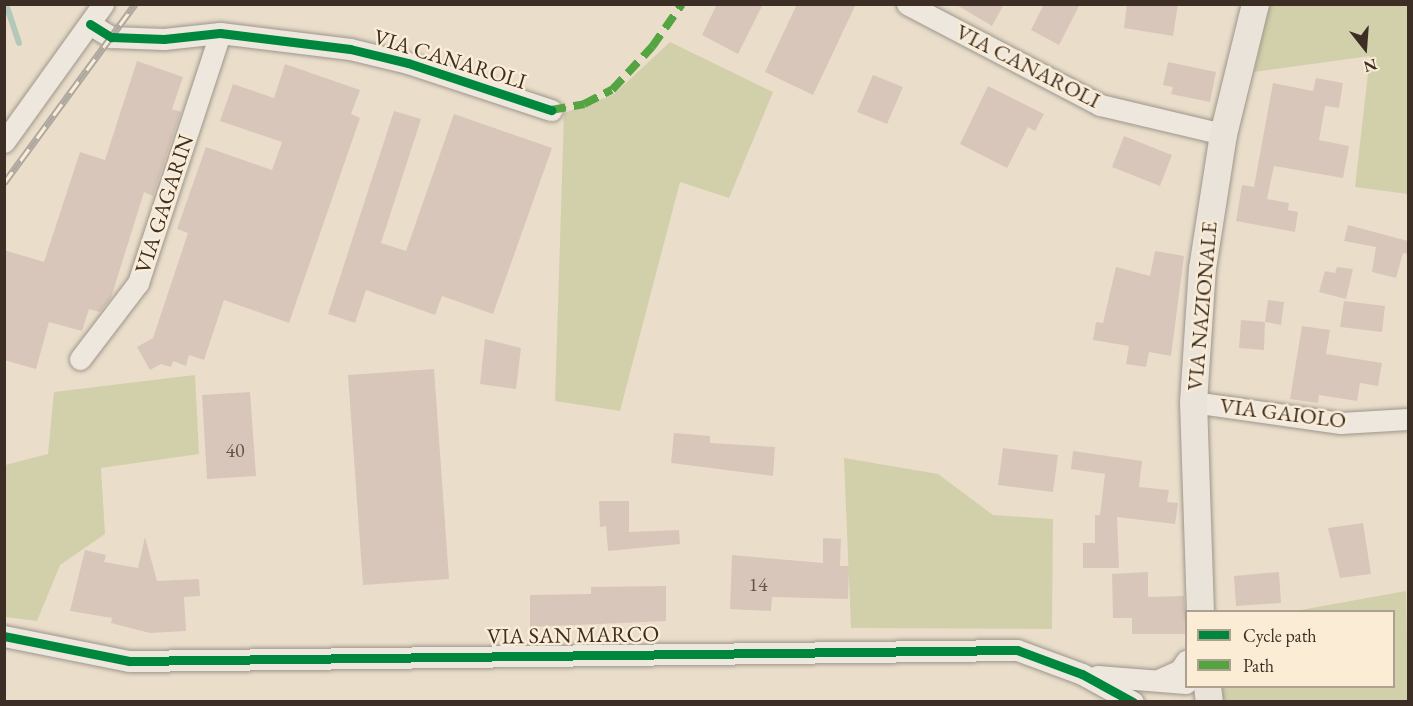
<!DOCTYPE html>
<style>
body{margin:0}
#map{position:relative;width:1413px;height:706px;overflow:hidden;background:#eadecb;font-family:"EB Garamond",serif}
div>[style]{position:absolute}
.green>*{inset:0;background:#d2cfab}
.stream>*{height:6px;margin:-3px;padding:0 3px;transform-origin:3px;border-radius:3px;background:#b4c8ba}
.building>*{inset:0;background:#d8c6ba}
.roads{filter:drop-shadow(0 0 2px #9f968a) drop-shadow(0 0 2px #9f968a)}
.minor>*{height:21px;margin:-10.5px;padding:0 10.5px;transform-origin:10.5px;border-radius:10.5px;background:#ede7de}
.major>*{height:27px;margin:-13.5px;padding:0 13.5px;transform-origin:13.5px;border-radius:13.5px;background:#eae3d9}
.rail>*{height:7px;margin-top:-3.5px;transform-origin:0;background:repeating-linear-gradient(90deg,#faecd5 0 14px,#aea8a0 0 28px);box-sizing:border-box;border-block:2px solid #aea8a0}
.quiet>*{height:8px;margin-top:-4px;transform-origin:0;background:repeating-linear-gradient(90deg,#54a442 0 15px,transparent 0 23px)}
.cycleway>*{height:9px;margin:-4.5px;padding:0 4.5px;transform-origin:4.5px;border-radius:4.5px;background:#00873e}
span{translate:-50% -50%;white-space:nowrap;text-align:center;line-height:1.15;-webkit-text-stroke:5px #faecd5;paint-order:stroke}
.number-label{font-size:20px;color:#63544a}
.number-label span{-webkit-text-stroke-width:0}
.street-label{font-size:22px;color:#3c2e25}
.frame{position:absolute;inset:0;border:6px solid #3c2e25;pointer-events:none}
.legend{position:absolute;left:1185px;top:610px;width:210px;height:78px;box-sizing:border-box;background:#faecd5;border:2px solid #aea08f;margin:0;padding:8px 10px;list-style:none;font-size:18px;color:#3c2e25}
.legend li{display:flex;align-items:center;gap:12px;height:30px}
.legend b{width:30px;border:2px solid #aea08f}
.north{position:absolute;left:1335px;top:18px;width:60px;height:60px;-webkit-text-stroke:4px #faecd5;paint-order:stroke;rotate:163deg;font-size:16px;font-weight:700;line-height:24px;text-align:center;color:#3c2e25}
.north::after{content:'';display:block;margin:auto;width:21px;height:27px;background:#3c2e25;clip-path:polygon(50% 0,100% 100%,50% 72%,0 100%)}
</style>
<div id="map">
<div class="green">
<i style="clip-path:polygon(1269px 5px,1408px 5px,1408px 194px,1355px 187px,1370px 56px,1254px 72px)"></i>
<i style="clip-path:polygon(670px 42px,773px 92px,729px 198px,680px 182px,620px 411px,555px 401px,564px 113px,613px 95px)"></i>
<i style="clip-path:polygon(195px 375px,199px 454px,101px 468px,105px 534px,60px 565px,37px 621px,5px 617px,5px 465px,48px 454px,54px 392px)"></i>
<i style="clip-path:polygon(844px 458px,938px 474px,993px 515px,1053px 519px,1052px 629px,851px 628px)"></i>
<i style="clip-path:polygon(1406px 591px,1408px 701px,1213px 701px,1211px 687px,1394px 686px,1394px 612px,1295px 611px)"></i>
</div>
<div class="stream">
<i style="left:6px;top:4px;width:41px;rotate:71.6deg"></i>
</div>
<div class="building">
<i style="clip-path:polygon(717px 4px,763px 4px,738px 54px,702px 35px)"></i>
<i style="clip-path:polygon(797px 4px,856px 4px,813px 95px,765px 72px)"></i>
<i style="clip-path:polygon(955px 4px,1004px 4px,992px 26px)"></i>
<i style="clip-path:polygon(1044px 4px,1080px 4px,1059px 45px,1031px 30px)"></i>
<i style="clip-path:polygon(1127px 4px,1178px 4px,1173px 36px,1124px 28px)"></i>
<i style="clip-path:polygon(137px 61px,183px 77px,172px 109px,181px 112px,153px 196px,144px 192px,111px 298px,100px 312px,89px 309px,82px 331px,49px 322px,36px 369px,4px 360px,4px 250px,44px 262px,80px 152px,105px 160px)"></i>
<i style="clip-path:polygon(1168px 62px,1216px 72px,1210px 102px,1171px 94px,1173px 87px,1163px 85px)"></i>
<i style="clip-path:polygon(285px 64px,360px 90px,351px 114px,360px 118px,289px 323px,224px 300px,204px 360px,189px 355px,186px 366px,173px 361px,171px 367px,161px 364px,150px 370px,137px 347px,153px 338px,188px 233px,177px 229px,206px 147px,272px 170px,282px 142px,220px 121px,233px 84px,274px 98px)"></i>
<i style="clip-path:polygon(873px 75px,903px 87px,887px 124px,857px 112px)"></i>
<i style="clip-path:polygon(1316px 78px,1343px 83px,1339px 108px,1325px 106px,1319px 140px,1349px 146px,1343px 178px,1274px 166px,1267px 199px,1289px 203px,1288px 210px,1298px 212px,1295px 232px,1236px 221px,1242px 185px,1254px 187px,1273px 83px,1313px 91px)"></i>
<i style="clip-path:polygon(988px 86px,1044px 114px,1035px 131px,1028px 127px,1007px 168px,960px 144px)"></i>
<i style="clip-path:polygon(394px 111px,421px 119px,381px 243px,406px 251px,454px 114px,552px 148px,493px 314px,442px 296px,435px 315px,366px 290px,355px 323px,328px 314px)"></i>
<i style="clip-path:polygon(1124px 136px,1172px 155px,1160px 186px,1112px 167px)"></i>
<i style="clip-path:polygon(1348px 225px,1408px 241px,1408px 254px,1403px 253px,1396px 278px,1372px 272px,1376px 247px,1344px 241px)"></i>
<i style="clip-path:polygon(1155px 251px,1184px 256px,1171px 356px,1149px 352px,1146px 367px,1126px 364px,1129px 346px,1093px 340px,1096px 322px,1103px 323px,1116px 267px,1150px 276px)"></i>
<i style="clip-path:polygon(1337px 267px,1353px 269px,1346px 299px,1319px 292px,1325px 271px,1335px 273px)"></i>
<i style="clip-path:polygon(1268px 300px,1284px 302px,1281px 325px,1265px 322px)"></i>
<i style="clip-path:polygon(1344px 301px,1385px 306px,1382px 332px,1340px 327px)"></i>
<i style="clip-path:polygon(1241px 320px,1265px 322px,1264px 350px,1239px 348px)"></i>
<i style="clip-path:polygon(1302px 326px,1330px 330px,1326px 354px,1382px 363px,1378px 386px,1360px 383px,1357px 401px,1319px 395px,1318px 403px,1290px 399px)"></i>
<i style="clip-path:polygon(485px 339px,521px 348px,516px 389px,480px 384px)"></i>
<i style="clip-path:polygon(434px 369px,449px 579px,363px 585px,348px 375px)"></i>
<i style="clip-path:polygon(250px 392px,256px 476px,207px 479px,202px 395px)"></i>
<i style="clip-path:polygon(674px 433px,710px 436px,710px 443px,775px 447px,773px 476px,671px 463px)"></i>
<i style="clip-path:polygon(1003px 448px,1058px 455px,1053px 492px,998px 485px)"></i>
<i style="clip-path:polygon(1073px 451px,1142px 461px,1139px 487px,1169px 490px,1167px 502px,1178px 503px,1175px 524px,1117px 517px,1119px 568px,1083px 568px,1083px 543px,1095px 543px,1095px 515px,1100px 515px,1105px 474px,1071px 469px)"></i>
<i style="clip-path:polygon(599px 501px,629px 501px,629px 532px,679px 530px,680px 544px,608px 551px,606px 526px,600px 527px)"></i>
<i style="clip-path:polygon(1363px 523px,1371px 574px,1340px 578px,1328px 528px)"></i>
<i style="clip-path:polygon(145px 537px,157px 581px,199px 579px,200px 596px,184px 597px,186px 631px,150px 633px,111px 623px,112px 618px,70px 611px,85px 550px,106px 555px,104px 562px,138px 568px)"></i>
<i style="clip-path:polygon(823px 538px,841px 539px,840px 566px,849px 566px,848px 599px,772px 597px,771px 611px,730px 609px,732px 555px,823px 563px)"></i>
<i style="clip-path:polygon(1148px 572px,1148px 597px,1184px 596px,1186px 634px,1132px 634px,1132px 618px,1113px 618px,1112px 574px)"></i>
<i style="clip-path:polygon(1279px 572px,1281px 603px,1236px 606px,1234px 576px)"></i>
<i style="clip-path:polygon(666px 586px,666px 621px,530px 627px,530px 595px,591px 594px,591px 587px)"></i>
</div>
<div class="roads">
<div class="minor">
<i style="left:907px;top:4px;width:218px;rotate:27.6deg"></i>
<i style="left:1100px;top:105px;width:126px;rotate:13.3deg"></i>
<i style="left:90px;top:24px;width:25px;rotate:32deg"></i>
<i style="left:111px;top:37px;width:53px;rotate:2.2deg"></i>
<i style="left:164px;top:39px;width:56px;rotate:-6.1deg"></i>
<i style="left:220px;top:33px;width:131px;rotate:7deg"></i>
<i style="left:350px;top:49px;width:60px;rotate:13.6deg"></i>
<i style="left:408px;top:63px;width:151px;rotate:18.2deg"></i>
<i style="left:4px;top:142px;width:170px;rotate:-54.3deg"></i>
<i style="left:80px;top:359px;width:96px;rotate:-52.7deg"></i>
<i style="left:138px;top:283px;width:263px;rotate:-71.8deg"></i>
<i style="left:1193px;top:402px;width:149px;rotate:8.1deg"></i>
<i style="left:1341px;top:423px;width:67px;rotate:-3.4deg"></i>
<i style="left:4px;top:636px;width:127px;rotate:11.3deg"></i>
<i style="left:129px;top:661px;width:888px;rotate:-0.71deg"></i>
<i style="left:1017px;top:650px;width:69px;rotate:20.3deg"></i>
<i style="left:1082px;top:674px;width:58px;rotate:28.8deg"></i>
<i style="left:1097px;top:676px;width:89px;rotate:4.5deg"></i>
<i style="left:1158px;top:680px;width:24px;rotate:-24deg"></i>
<i style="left:1180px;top:670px;width:11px;rotate:-56deg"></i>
</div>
<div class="major">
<i style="left:1200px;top:612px;width:210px;rotate:-91.9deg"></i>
<i style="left:1193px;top:402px;width:134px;rotate:-86.2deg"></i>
<i style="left:1202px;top:268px;width:136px;rotate:-81.1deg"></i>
<i style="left:1223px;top:134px;width:134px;rotate:-76.2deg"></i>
<i style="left:1207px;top:686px;width:16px;rotate:83deg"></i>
</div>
</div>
<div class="rail">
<i style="left:4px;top:183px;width:222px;rotate:-53.8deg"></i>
</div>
<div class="quiet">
<i style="left:551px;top:110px;width:34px;rotate:-10deg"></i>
<i style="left:584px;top:104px;width:31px;rotate:-27deg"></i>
<i style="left:612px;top:90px;width:59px;rotate:-47.1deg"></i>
<i style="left:652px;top:47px;width:52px;rotate:-55.1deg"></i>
</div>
<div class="cycleway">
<i style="left:90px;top:24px;width:25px;rotate:32deg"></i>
<i style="left:111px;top:37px;width:53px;rotate:2.2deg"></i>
<i style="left:164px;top:39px;width:56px;rotate:-6.1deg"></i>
<i style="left:220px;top:33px;width:131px;rotate:7deg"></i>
<i style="left:350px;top:49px;width:60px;rotate:13.6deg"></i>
<i style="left:408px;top:63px;width:151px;rotate:18.2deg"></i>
<i style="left:4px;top:636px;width:127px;rotate:11.3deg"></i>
<i style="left:129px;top:661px;width:888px;rotate:-0.71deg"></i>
<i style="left:1017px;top:650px;width:69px;rotate:20.3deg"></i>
<i style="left:1082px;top:674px;width:58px;rotate:28.8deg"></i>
</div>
<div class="number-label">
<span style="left:235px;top:450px">40</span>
<span style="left:758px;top:584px">14</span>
</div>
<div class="street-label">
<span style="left:450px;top:59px;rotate:17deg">VIA CANAROLI</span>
<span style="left:1028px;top:66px;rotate:27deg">VIA CANAROLI</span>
<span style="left:164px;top:204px;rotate:-72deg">VIA GAGARIN</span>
<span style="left:1202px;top:306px;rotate:-85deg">VIA NAZIONALE</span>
<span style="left:1283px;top:413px;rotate:7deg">VIA GAIOLO</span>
<span style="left:573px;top:635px;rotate:-1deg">VIA SAN MARCO</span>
</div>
<div class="frame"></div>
<ul class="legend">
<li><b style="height:8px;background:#00873e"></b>Cycle path</li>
<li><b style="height:8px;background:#54a442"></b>Path</li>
</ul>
<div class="north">N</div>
</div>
